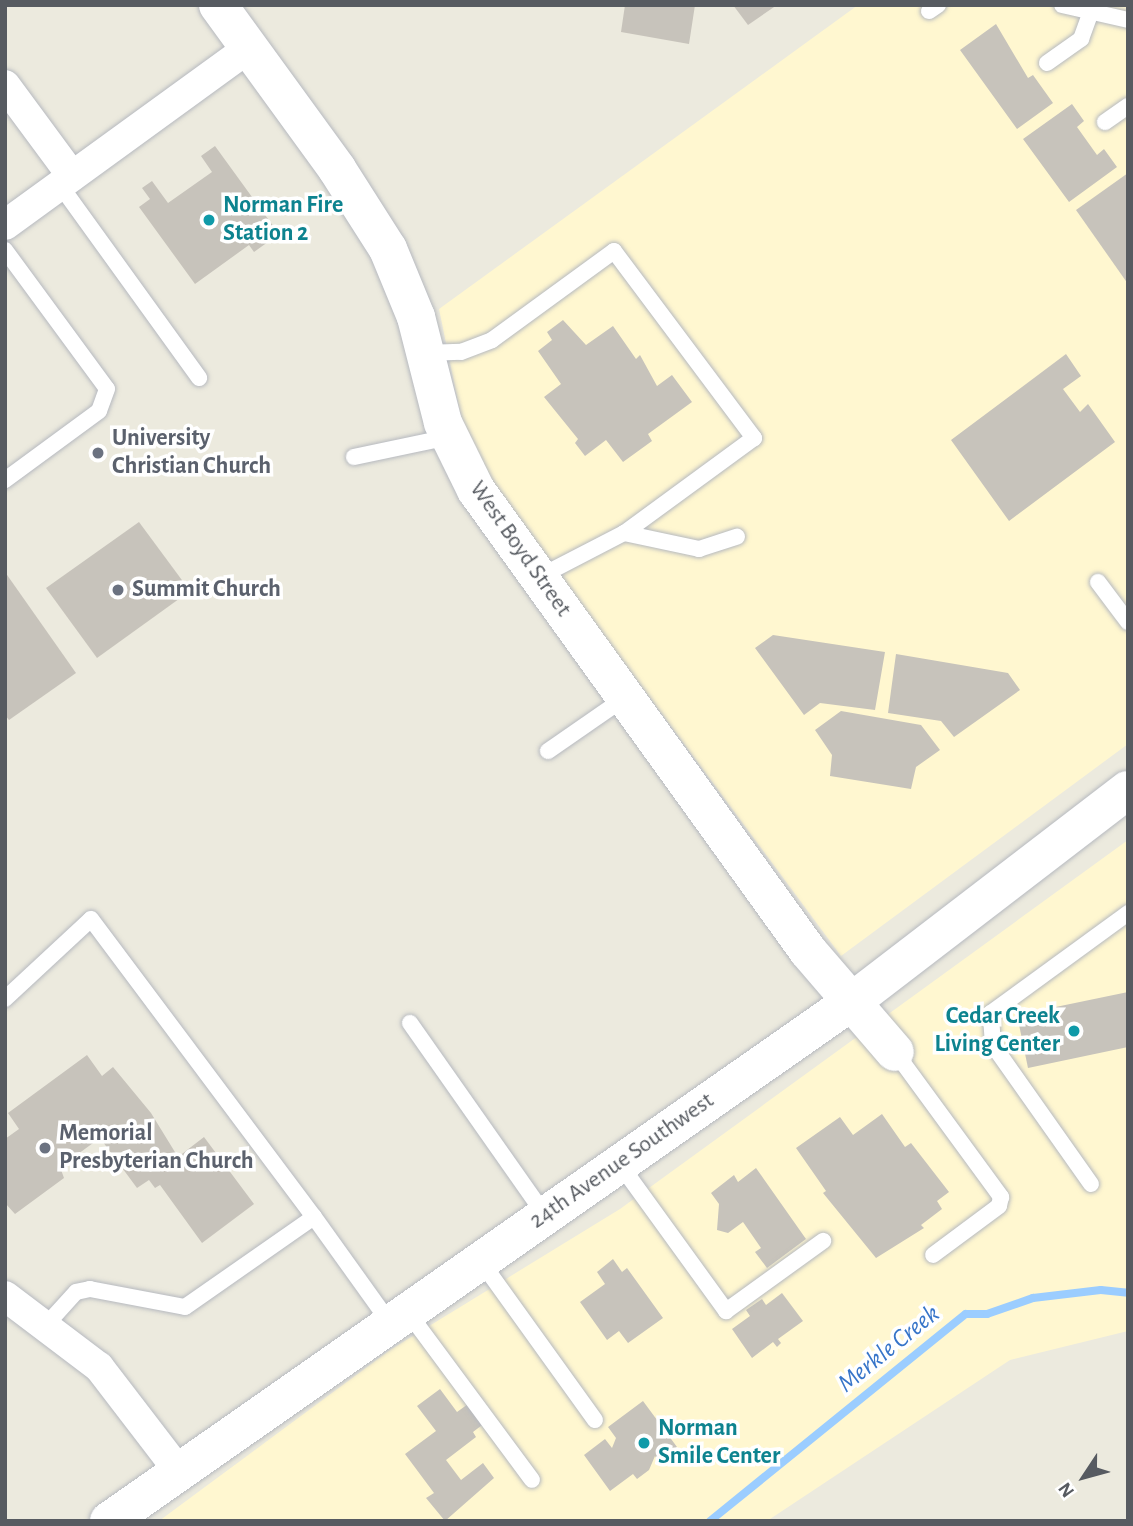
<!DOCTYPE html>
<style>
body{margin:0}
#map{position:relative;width:1133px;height:1526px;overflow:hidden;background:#eceade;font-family:"Alegreya Sans",sans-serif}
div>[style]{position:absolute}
.commercial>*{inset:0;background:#fff7d0}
.stream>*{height:8px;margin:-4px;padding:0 4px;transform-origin:4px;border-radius:4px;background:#9bcdff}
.building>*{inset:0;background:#c7c3bb}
.roads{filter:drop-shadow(0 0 2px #b6b9bf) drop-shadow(0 0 2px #b6b9bf)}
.lane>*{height:16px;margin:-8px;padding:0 8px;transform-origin:8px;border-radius:8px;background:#fff}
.street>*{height:30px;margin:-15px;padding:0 15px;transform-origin:15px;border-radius:15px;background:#fff}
.secondary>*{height:38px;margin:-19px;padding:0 19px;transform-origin:19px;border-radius:19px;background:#fff}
.dots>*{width:19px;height:19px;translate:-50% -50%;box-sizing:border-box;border:4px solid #fff;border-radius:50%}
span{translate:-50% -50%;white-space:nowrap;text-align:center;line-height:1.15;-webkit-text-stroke:7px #fff;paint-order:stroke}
.culture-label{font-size:24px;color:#0d838f;font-weight:700}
.left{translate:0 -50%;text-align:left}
.right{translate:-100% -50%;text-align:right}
.worship-label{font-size:24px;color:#5b616d;font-weight:700}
.street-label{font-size:24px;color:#575b61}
.water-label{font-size:26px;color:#3775c9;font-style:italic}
.frame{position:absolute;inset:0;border:7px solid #575b61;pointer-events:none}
.north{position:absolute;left:1049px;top:1442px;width:70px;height:70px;-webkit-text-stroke:5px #fff;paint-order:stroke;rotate:234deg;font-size:19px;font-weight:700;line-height:28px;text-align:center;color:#575b61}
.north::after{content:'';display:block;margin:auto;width:24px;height:32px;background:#575b61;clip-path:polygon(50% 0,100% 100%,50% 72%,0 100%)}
</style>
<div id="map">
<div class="commercial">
<i style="clip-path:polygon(858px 5px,1128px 5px,1128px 744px,841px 956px,493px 486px,464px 431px,439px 309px)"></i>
<i style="clip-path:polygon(1128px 840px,1128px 1331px,1010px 1360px,767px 1521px,159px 1521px,390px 1350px,620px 1209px)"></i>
</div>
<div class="stream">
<i style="left:710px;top:1521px;width:329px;rotate:-39deg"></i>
<i style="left:966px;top:1314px;width:21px"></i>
<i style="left:987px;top:1314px;width:49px;rotate:-19.2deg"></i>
<i style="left:1033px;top:1298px;width:68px;rotate:-6.7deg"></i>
<i style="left:1101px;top:1290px;width:27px;rotate:6deg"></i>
</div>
<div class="building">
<i style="clip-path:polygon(625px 5px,695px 5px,689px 44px,621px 32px)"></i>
<i style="clip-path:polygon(733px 5px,777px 5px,748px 25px)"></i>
<i style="clip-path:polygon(996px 24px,1028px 78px,1033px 75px,1053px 103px,1017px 129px,960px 50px)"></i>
<i style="clip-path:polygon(1072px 104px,1084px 121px,1077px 127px,1097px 155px,1104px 149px,1117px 167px,1069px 202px,1023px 139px)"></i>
<i style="clip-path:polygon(215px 146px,279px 234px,254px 252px,249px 245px,195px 284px,139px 207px,150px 199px,142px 188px,152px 181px,168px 203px,212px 172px,201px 156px)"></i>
<i style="clip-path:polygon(1128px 173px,1128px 284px,1076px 210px)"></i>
<i style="clip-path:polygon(563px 320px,586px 345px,613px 326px,636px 359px,640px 355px,657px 386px,672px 375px,692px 402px,648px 434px,652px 441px,623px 462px,606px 440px,585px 456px,575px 443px,578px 439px,544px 397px,561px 384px,538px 351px,552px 340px,547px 332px)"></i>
<i style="clip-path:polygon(1066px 354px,1081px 376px,1063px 389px,1080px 412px,1088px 404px,1115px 442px,1009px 521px,951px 440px)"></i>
<i style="clip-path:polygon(139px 522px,190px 591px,97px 658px,46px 588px)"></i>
<i style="clip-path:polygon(5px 572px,76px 673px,9px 720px,5px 715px)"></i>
<i style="clip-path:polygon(773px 635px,885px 652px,875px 710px,820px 703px,804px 715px,755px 648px)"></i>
<i style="clip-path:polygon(896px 654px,1008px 673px,1020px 690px,954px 737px,941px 721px,888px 713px)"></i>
<i style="clip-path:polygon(841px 711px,921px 725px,940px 750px,916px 767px,911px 789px,830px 776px,832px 755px,815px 730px)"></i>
<i style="clip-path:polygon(1128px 992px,1128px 1047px,1028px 1068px,1017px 1015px)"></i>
<i style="clip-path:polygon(87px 1055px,102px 1076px,113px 1067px,151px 1113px,178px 1157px,204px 1137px,254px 1204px,202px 1243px,160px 1185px,155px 1188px,149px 1180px,137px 1188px,100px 1138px,60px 1167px,64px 1178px,15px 1214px,5px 1203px,5px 1139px,19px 1129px,8px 1113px)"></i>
<i style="clip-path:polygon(882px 1114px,905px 1147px,911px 1143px,949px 1192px,937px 1201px,942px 1209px,921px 1225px,924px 1228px,876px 1258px,823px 1193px,826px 1191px,796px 1148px,840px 1117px,853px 1135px)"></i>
<i style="clip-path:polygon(756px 1168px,806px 1239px,767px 1268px,755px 1252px,761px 1248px,743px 1222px,728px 1233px,717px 1230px,719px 1204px,711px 1193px,734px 1175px,738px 1182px)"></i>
<i style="clip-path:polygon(613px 1259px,622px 1272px,627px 1268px,663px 1318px,628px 1343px,619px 1331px,607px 1340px,580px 1302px,605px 1284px,597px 1272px)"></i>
<i style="clip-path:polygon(782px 1293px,803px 1321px,778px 1339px,781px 1343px,777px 1347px,773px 1342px,752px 1358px,732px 1329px,750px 1316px,746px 1310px,762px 1299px,766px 1305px)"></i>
<i style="clip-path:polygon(440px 1389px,457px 1412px,475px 1399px,490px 1419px,473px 1432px,476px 1437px,446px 1460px,461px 1480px,483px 1463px,494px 1478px,445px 1521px,426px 1498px,434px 1493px,405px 1454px,436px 1431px,417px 1406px)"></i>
<i style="clip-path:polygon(643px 1401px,677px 1447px,658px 1461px,655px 1456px,649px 1470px,637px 1479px,633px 1474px,610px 1491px,584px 1455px,605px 1439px,612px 1448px,616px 1438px,608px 1427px)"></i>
</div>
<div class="roads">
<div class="lane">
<i style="left:1062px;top:5px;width:68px;rotate:12.8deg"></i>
<i style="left:929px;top:11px;width:11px;rotate:-34deg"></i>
<i style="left:1047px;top:63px;width:42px;rotate:-35.2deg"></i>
<i style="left:1081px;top:39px;width:29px;rotate:-70deg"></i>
<i style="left:1105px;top:122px;width:28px;rotate:-35deg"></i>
<i style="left:60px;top:185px;width:238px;rotate:54.2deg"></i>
<i style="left:5px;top:250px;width:172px;rotate:53.7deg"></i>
<i style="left:107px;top:389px;width:23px;rotate:110deg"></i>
<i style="left:99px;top:411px;width:117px;rotate:143.7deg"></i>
<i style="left:425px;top:353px;width:36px;rotate:-2deg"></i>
<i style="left:461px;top:352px;width:33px;rotate:-21deg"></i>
<i style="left:492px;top:340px;width:151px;rotate:-36.1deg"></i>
<i style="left:614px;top:251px;width:234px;rotate:53.2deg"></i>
<i style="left:754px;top:438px;width:161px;rotate:143.8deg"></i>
<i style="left:624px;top:533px;width:96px;rotate:152.6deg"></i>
<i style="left:354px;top:457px;width:97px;rotate:-11.9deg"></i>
<i style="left:624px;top:533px;width:77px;rotate:12deg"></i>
<i style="left:699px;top:549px;width:40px;rotate:-18deg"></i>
<i style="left:1098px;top:582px;width:50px;rotate:53.1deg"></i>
<i style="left:548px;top:751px;width:95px;rotate:-34.7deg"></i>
<i style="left:5px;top:999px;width:117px;rotate:-42.9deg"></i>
<i style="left:91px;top:919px;width:372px;rotate:53.2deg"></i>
<i style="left:314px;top:1217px;width:157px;rotate:145.1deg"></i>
<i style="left:185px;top:1307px;width:97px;rotate:-169.3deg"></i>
<i style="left:90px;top:1289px;width:14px;rotate:168deg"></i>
<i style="left:76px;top:1292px;width:43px;rotate:132.2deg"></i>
<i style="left:410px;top:1023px;width:235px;rotate:54.9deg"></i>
<i style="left:895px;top:1052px;width:180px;rotate:53.8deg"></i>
<i style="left:1001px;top:1197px;width:9px;rotate:103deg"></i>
<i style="left:999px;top:1206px;width:82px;rotate:143.4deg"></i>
<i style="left:619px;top:1163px;width:183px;rotate:54.1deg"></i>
<i style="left:726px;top:1311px;width:120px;rotate:-35.8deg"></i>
<i style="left:1091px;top:1184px;width:170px;rotate:-125.2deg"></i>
<i style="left:993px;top:1045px;width:32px;rotate:-94deg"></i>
<i style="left:991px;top:1013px;width:170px;rotate:-36.1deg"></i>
<i style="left:314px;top:1217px;width:130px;rotate:54.4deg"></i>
<i style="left:480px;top:1260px;width:197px;rotate:54.3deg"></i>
<i style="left:407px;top:1311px;width:210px;rotate:53.5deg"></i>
</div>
<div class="street">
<i style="left:5px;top:85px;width:113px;rotate:53.6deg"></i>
<i style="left:5px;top:225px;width:301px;rotate:-36deg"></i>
<i style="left:5px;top:1296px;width:118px;rotate:37.1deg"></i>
<i style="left:99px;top:1367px;width:130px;rotate:52.5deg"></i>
</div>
<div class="secondary">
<i style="left:218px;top:5px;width:203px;rotate:54deg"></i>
<i style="left:337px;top:169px;width:95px;rotate:57.5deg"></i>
<i style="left:388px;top:249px;width:74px;rotate:67.6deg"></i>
<i style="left:416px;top:317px;width:109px;rotate:75.7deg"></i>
<i style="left:443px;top:423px;width:75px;rotate:63.8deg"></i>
<i style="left:476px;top:490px;width:568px;rotate:54.24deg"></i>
<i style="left:808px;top:951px;width:133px;rotate:49.3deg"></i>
<i style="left:109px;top:1521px;width:909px;rotate:-34.97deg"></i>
<i style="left:854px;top:1000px;width:345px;rotate:-37.5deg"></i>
</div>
</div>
<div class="dots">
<i style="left:209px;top:220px;background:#0f9aa8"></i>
<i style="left:98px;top:453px;background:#6b7280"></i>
<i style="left:118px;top:590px;background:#6b7280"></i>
<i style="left:1074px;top:1031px;background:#0f9aa8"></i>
<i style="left:45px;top:1148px;background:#6b7280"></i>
<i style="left:644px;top:1443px;background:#0f9aa8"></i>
</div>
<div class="culture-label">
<span class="left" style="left:223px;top:220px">Norman Fire<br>Station 2</span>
<span class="right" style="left:1060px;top:1031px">Cedar Creek<br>Living Center</span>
<span class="left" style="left:658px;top:1443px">Norman<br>Smile Center</span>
</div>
<div class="worship-label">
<span class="left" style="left:112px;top:453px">University<br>Christian Church</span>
<span class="left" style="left:132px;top:590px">Summit Church</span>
<span class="left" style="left:59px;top:1148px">Memorial<br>Presbyterian Church</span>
</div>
<div class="street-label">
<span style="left:520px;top:549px;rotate:55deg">West Boyd Street</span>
<span style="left:622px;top:1161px;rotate:-35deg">24th Avenue Southwest</span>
</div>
<div class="water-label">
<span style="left:889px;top:1349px;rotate:-39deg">Merkle Creek</span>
</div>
<div class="frame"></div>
<div class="north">N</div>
</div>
